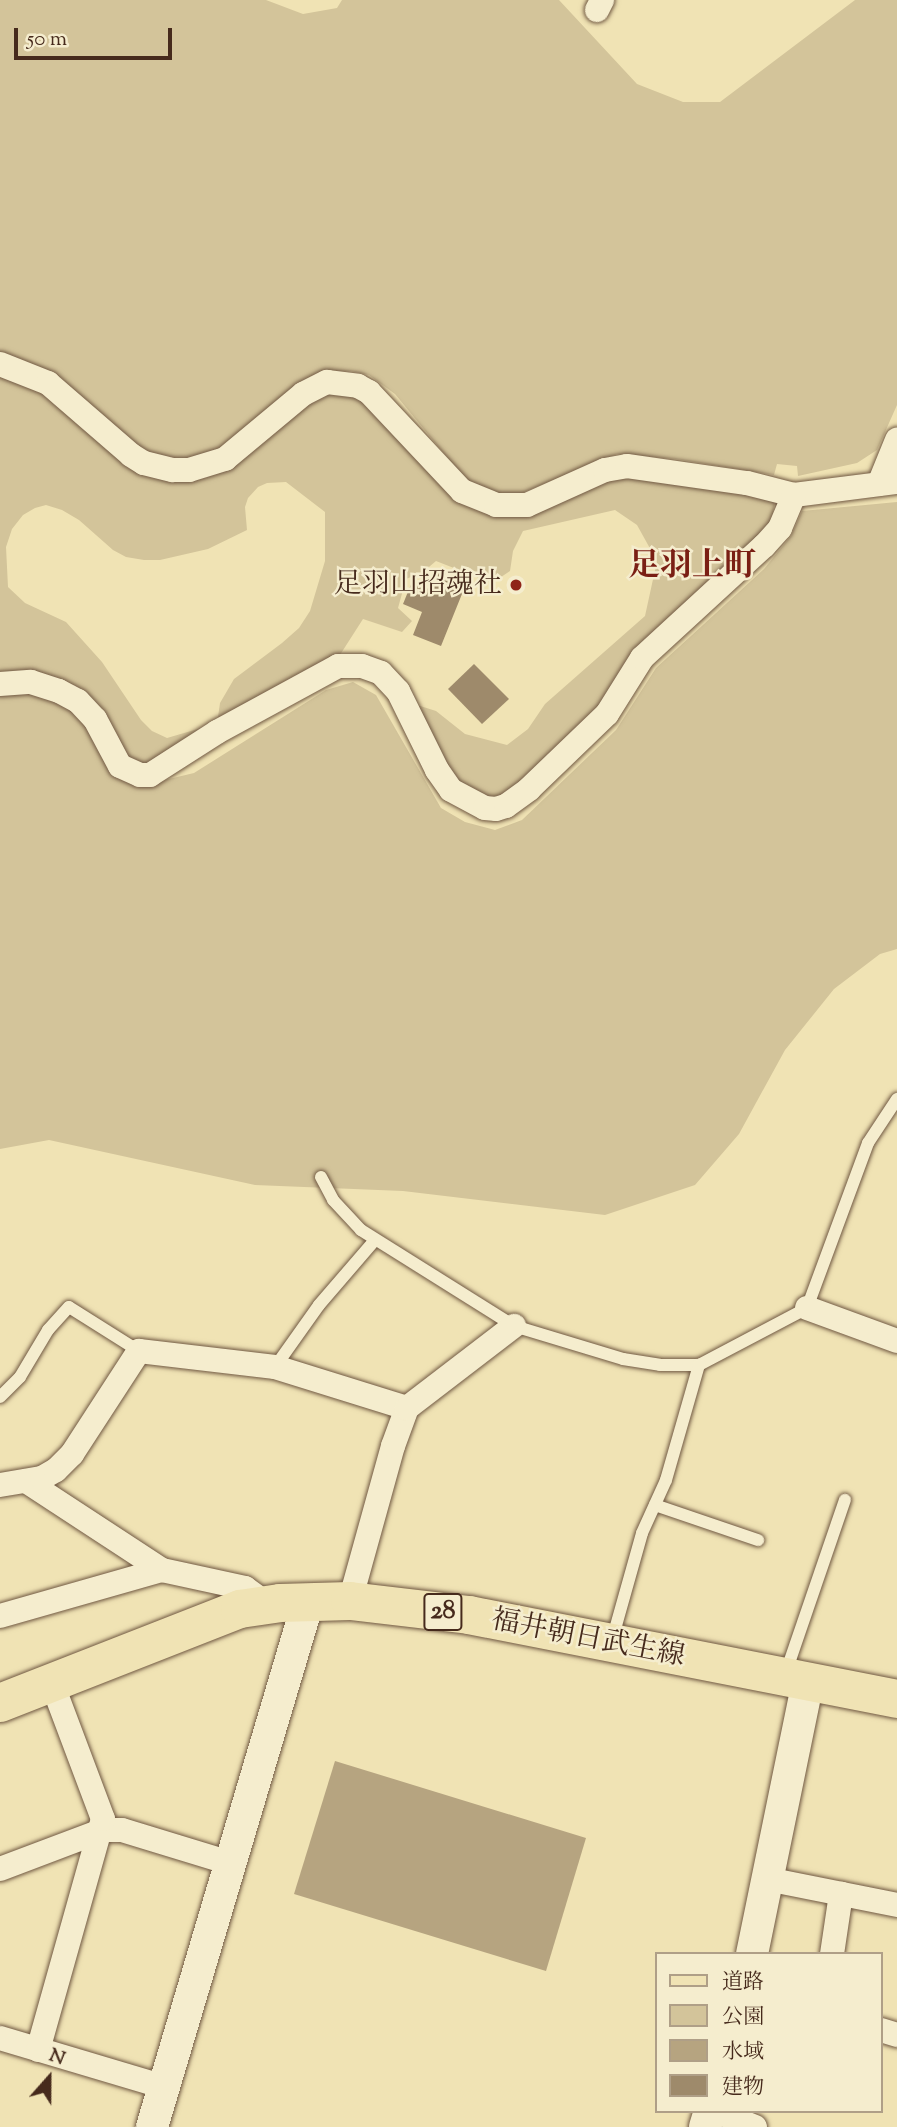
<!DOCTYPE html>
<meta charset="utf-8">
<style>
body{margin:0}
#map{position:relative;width:897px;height:2127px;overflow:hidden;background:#f0e3b4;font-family:"Sorts Mill Goudy","Noto Serif JP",serif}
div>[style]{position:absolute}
.green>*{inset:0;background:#d3c49a}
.water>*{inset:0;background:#b6a480}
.building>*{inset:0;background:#9e8a6b}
.roads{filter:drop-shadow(0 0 2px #705842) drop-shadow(0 0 2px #705842)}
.service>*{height:12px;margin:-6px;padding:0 6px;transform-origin:6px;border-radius:6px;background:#f5edce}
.minor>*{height:24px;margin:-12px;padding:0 12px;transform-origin:12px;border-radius:12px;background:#f5edce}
.tertiary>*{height:32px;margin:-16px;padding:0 16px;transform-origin:16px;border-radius:16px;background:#f5edce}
.primary>*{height:38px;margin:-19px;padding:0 19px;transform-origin:19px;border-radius:19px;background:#f0e3b4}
.dots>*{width:19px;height:19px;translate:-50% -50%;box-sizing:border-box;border:4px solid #f5edce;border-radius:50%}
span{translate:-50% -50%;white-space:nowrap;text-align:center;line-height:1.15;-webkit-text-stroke:5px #f5edce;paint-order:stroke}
.shield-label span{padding:2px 5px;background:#f5edce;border:2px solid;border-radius:5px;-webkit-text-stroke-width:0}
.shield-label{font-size:26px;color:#462a1c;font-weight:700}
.poi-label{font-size:28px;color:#462a1c}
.right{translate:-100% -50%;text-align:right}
.street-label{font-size:28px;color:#462a1c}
.quarter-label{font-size:32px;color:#7a1f14;font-weight:700}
.legend{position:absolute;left:655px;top:1952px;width:228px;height:161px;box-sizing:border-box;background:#f5edce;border:2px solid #af9f87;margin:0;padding:9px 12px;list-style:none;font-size:21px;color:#462a1c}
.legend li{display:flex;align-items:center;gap:14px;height:35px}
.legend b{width:35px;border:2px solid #af9f87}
.north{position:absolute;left:14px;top:2043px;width:70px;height:70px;-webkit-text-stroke:5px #f5edce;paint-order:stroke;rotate:21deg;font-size:19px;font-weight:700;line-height:28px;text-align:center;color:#462a1c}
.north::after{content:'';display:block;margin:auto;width:24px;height:32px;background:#462a1c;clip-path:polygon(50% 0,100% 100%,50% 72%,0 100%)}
.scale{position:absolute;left:14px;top:28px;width:158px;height:32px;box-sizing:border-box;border:4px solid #462a1c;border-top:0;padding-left:9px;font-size:21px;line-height:24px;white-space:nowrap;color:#462a1c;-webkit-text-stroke:5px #f5edce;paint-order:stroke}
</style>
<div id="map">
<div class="green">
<i style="clip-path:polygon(0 0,266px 0,303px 14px,337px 8px,342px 0,559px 0,637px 84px,683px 102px,720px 102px,855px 0,897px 0,897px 405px,877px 450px,857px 463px,798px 476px,797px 466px,777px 464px,774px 475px,676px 459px,617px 454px,514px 496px,496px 493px,465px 479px,395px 394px,369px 375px,351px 371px,336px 372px,222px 452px,202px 460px,160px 462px,0 358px)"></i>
<i style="clip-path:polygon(0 372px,16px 376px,166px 477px,324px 391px,362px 398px,475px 508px,630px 475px,775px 498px,772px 522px,601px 710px,503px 801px,486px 800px,456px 784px,414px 704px,436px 711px,465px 734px,507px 745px,528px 729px,545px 704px,645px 616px,657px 561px,637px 525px,615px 510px,523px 531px,513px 551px,510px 571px,492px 583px,436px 561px,423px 572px,406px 579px,398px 608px,412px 621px,402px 632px,363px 619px,338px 658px,217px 724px,220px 703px,234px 679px,282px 643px,299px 628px,310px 611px,325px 561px,325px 512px,286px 482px,267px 483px,258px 487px,248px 498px,245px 507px,247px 530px,208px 549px,160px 560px,144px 560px,126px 557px,113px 550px,79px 520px,62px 510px,46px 505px,35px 508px,23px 515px,12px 529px,6px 547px,8px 587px,25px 603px,66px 622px,102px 662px,141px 720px,152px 731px,167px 738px,208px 726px,153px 766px,134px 766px,101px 712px,0 675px)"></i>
<i style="clip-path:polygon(897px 502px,897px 949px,880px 954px,834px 989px,785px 1050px,739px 1134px,695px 1185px,605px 1215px,403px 1191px,255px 1185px,49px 1140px,0 1149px,0 690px,26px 686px,67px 701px,152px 783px,194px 773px,326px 690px,353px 682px,376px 695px,441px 808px,465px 822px,495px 830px,522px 820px,616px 730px,656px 668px,764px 569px,791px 536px,802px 511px)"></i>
</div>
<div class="water">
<i style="clip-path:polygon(335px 1761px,586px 1838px,546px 1971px,294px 1894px)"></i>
</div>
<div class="building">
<i style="clip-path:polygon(440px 568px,468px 579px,441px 646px,413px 635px,422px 612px,403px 604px,412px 582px,431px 590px)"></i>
<i style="clip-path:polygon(474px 664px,509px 699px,482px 724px,448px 689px)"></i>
</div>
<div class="roads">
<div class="service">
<i style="left:321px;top:1177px;width:26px;rotate:62deg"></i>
<i style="left:333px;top:1200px;width:41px;rotate:47deg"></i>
<i style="left:361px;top:1230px;width:181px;rotate:32.1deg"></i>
<i style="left:514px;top:1326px;width:114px;rotate:16.8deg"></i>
<i style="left:623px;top:1359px;width:37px;rotate:9deg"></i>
<i style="left:660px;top:1365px;width:39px"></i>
<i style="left:699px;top:1365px;width:122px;rotate:-27.8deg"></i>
<i style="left:807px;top:1308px;width:176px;rotate:-69.7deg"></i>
<i style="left:868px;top:1143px;width:53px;rotate:-56.6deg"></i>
<i style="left:275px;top:1367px;width:76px;rotate:-54.6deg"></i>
<i style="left:319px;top:1305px;width:86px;rotate:-49.3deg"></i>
<i style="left:0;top:1397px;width:28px;rotate:-45deg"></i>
<i style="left:20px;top:1377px;width:55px;rotate:-59.2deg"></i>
<i style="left:48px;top:1330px;width:31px;rotate:-48deg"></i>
<i style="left:69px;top:1307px;width:83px;rotate:32.2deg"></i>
<i style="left:655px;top:1505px;width:109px;rotate:18.8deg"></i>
<i style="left:612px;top:1640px;width:111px;rotate:-74.3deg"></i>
<i style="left:642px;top:1533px;width:58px;rotate:-65.6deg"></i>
<i style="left:666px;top:1480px;width:120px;rotate:-74deg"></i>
<i style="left:786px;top:1672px;width:182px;rotate:-71.1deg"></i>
</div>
<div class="minor">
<i style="left:597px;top:10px;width:11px;rotate:-63deg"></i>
<i style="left:0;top:364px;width:52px;rotate:21.6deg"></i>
<i style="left:48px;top:383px;width:110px;rotate:40.9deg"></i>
<i style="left:131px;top:455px;width:15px;rotate:32deg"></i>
<i style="left:144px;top:463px;width:30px;rotate:14deg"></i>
<i style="left:173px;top:470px;width:16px"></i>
<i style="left:189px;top:470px;width:38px;rotate:-17deg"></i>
<i style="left:225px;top:459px;width:102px;rotate:-39.8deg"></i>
<i style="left:303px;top:394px;width:27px;rotate:-27deg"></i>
<i style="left:327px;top:382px;width:31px;rotate:7deg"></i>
<i style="left:358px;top:386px;width:13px;rotate:29deg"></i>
<i style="left:369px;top:392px;width:136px;rotate:46.8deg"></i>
<i style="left:462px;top:491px;width:37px;rotate:22deg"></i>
<i style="left:496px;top:505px;width:31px"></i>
<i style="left:527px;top:505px;width:85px;rotate:-24.2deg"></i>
<i style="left:605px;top:470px;width:22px;rotate:-10deg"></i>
<i style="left:627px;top:466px;width:121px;rotate:8.1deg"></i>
<i style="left:747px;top:483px;width:49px;rotate:14.3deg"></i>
<i style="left:794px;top:495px;width:104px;rotate:-7.2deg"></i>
<i style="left:879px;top:484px;width:48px;rotate:-67.8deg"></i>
<i style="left:0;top:684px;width:31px;rotate:-4deg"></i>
<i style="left:31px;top:682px;width:29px;rotate:18deg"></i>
<i style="left:59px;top:691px;width:21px;rotate:28deg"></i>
<i style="left:78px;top:701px;width:25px;rotate:47deg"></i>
<i style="left:95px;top:719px;width:53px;rotate:62deg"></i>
<i style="left:120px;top:766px;width:22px;rotate:24deg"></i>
<i style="left:140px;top:775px;width:10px"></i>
<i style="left:150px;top:775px;width:80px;rotate:-32.7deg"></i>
<i style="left:217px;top:732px;width:138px;rotate:-28.6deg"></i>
<i style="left:338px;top:666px;width:24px"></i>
<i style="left:362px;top:666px;width:20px;rotate:20deg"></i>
<i style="left:381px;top:673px;width:25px;rotate:47deg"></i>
<i style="left:398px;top:691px;width:88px;rotate:63.7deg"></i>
<i style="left:437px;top:770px;width:24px;rotate:55deg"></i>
<i style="left:451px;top:790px;width:38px;rotate:28deg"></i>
<i style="left:485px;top:808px;width:11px;rotate:5deg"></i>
<i style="left:496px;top:809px;width:10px;rotate:-17deg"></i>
<i style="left:506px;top:806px;width:29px;rotate:-36deg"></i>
<i style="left:529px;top:789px;width:108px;rotate:-43.9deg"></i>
<i style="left:607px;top:714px;width:66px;rotate:-58deg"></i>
<i style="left:642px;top:658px;width:166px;rotate:-42.6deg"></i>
<i style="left:764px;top:546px;width:24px;rotate:-48deg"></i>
<i style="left:780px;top:528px;width:36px;rotate:-67deg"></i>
<i style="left:807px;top:1308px;width:96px;rotate:20.1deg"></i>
<i style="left:26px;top:1481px;width:163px;rotate:33.2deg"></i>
<i style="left:0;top:1485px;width:43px;rotate:-9.5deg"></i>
<i style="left:42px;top:1478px;width:16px;rotate:-30deg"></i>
<i style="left:56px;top:1470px;width:23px;rotate:-45deg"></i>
<i style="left:72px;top:1454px;width:123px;rotate:-57deg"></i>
<i style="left:139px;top:1351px;width:137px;rotate:6.7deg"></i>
<i style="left:275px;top:1367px;width:138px;rotate:17.3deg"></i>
<i style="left:350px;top:1601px;width:161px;rotate:-74.5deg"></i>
<i style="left:393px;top:1446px;width:40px;rotate:-69.8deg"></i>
<i style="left:407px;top:1408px;width:135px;rotate:-37.5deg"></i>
<i style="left:0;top:1616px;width:168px;rotate:-15.9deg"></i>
<i style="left:162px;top:1570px;width:85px;rotate:12.2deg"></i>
<i style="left:245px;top:1588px;width:29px;rotate:36deg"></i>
<i style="left:0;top:1869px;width:110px;rotate:-20.7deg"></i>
<i style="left:103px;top:1830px;width:19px"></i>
<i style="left:122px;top:1830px;width:113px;rotate:17deg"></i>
<i style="left:767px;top:1879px;width:133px;rotate:11.3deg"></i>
<i style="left:832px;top:1954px;width:61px;rotate:-81.5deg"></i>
<i style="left:881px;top:2030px;width:17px;rotate:17deg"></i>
<i style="left:0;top:2038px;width:171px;rotate:16.6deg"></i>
<i style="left:38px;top:2050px;width:240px;rotate:-74.3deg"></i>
<i style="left:103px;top:1819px;width:145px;rotate:-110.6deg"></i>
<i style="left:715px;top:2111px;width:43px;rotate:21.8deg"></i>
</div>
<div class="tertiary">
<i style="left:752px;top:1954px;width:278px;rotate:-78.4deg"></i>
<i style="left:152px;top:2127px;width:548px;rotate:-73.45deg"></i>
<i style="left:705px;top:2127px;width:17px;rotate:-73deg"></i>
</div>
<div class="primary">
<i style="left:0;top:1703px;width:258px;rotate:-21.4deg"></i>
<i style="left:240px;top:1609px;width:40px;rotate:-8.5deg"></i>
<i style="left:280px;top:1603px;width:70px;rotate:-1.6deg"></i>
<i style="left:350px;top:1601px;width:120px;rotate:6.7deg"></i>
<i style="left:469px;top:1615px;width:436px;rotate:11.1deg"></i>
</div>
</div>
<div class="dots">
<i style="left:516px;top:585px;background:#8f2418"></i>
</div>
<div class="shield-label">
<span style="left:443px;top:1612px">28</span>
</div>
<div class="poi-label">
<span class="right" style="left:502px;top:585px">足羽山招魂社</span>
</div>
<div class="street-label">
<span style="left:588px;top:1639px;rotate:11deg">福井朝日武生線</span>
</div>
<div class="quarter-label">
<span style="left:692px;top:567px">足羽上町</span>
</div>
<ul class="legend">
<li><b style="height:9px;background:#f0e3b4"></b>道路</li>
<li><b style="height:19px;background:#d3c49a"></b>公園</li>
<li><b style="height:19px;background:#b6a480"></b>水域</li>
<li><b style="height:19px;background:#9e8a6b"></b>建物</li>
</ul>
<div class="north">N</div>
<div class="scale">50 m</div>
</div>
